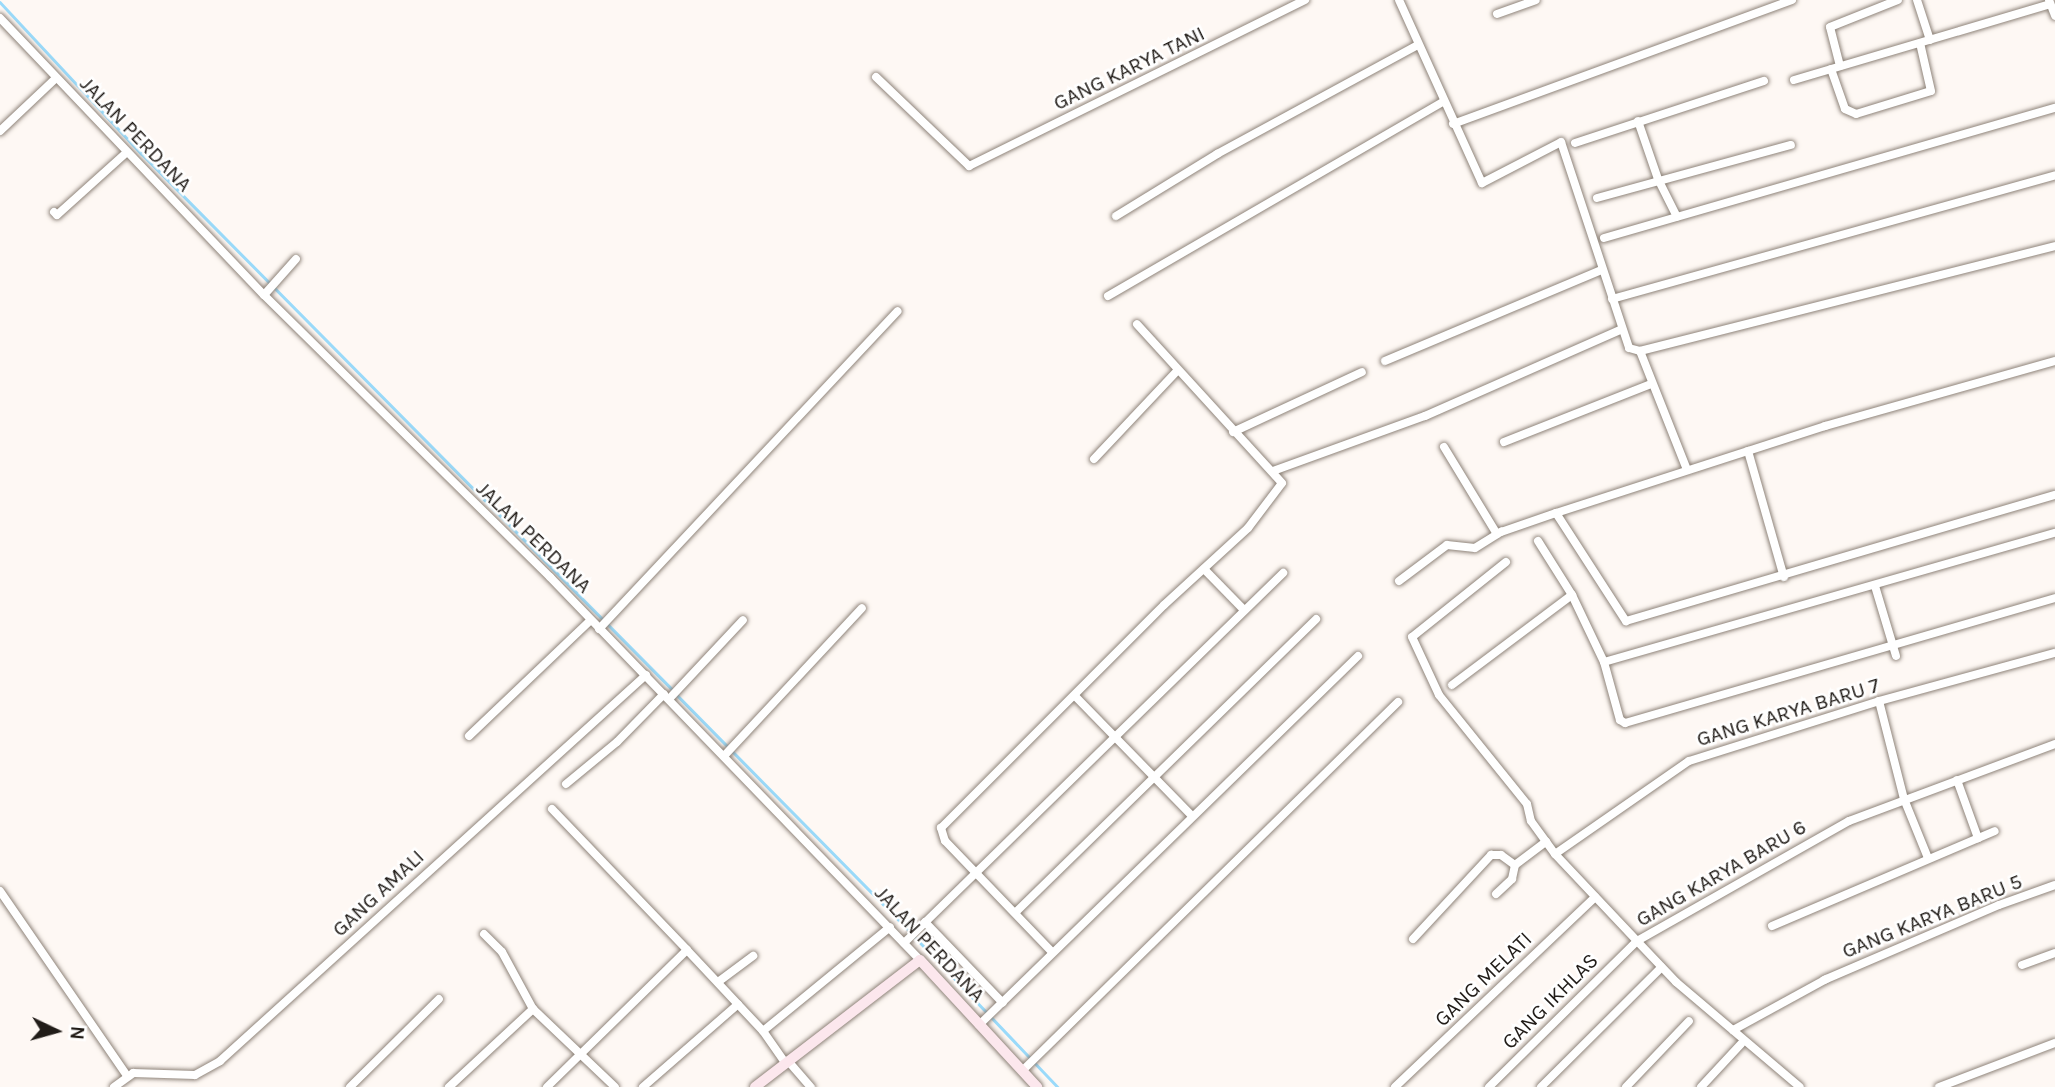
<!DOCTYPE html>
<style>
body{margin:0}
#map{position:relative;width:2055px;height:1087px;overflow:hidden;background:#fef8f4;font-family:Karla,sans-serif}
div>[style]{position:absolute}
.stream>*{height:2.5px;margin:-1.25px;padding:0 1.25px;transform-origin:1.25px;border-radius:1.25px;background:#9adafa}
.roads{filter:drop-shadow(0 0 2px #8e8379) drop-shadow(0 0 2px #8e8379)}
.street>*{height:8px;margin:-4px;padding:0 4px;transform-origin:4px;border-radius:4px;background:#fff}
.secondary>*{height:10px;margin:-5px;padding:0 5px;transform-origin:5px;border-radius:5px;background:#fce7ed}
span{translate:-50% -50%;white-space:nowrap;text-align:center;line-height:1.15;-webkit-text-stroke:5px #fff;paint-order:stroke}
.street-label{font-size:21px;color:#211c18}
.north{position:absolute;left:21px;top:996px;width:70px;height:70px;-webkit-text-stroke:5px #fff;paint-order:stroke;rotate:95deg;font-size:19px;font-weight:700;line-height:28px;text-align:center;color:#211c18}
.north::after{content:'';display:block;margin:auto;width:24px;height:32px;background:#211c18;clip-path:polygon(50% 0,100% 100%,50% 72%,0 100%)}
</style>
<div id="map">
<div class="stream">
<i style="left:0;top:2px;width:207px;rotate:47deg"></i>
<i style="left:141px;top:153px;width:756px;rotate:45.27deg"></i>
<i style="left:677px;top:695px;width:333px;rotate:45.4deg"></i>
<i style="left:915px;top:937px;width:207px;rotate:46.4deg"></i>
</div>
<div class="roads">
<div class="street">
<i style="left:1399px;top:0;width:201px;rotate:65.6deg"></i>
<i style="left:1482px;top:183px;width:89px;rotate:-27.4deg"></i>
<i style="left:1561px;top:142px;width:217px;rotate:71.7deg"></i>
<i style="left:1629px;top:348px;width:11px;rotate:15deg"></i>
<i style="left:1640px;top:351px;width:128px;rotate:68.4deg"></i>
<i style="left:1917px;top:0;width:42px;rotate:72deg"></i>
<i style="left:2049px;top:0;width:17px;rotate:69deg"></i>
<i style="left:1497px;top:14px;width:41px;rotate:-19.7deg"></i>
<i style="left:0;top:18px;width:383px;rotate:46.4deg"></i>
<i style="left:264px;top:295px;width:402px;rotate:44.6deg"></i>
<i style="left:550px;top:577px;width:533px;rotate:45.99deg"></i>
<i style="left:1840px;top:66px;width:40px;rotate:-104.4deg"></i>
<i style="left:1830px;top:27px;width:73px;rotate:-21.7deg"></i>
<i style="left:1831px;top:69px;width:42px;rotate:70.7deg"></i>
<i style="left:1845px;top:109px;width:12px;rotate:24deg"></i>
<i style="left:1856px;top:114px;width:78px;rotate:-17deg"></i>
<i style="left:1931px;top:91px;width:49px;rotate:-102.9deg"></i>
<i style="left:876px;top:77px;width:129px;rotate:43.7deg"></i>
<i style="left:969px;top:166px;width:375px;rotate:-26.3deg"></i>
<i style="left:1794px;top:80px;width:267px;rotate:-16.5deg"></i>
<i style="left:1638px;top:121px;width:61px;rotate:71deg"></i>
<i style="left:1658px;top:179px;width:42px;rotate:63.4deg"></i>
<i style="left:1453px;top:124px;width:361px;rotate:-20.1deg"></i>
<i style="left:0;top:131px;width:77px;rotate:-43.4deg"></i>
<i style="left:1575px;top:143px;width:199px;rotate:-18.2deg"></i>
<i style="left:1597px;top:198px;width:201px;rotate:-15.3deg"></i>
<i style="left:54px;top:212px;width:4px;rotate:45deg"></i>
<i style="left:57px;top:215px;width:94px;rotate:-42deg"></i>
<i style="left:1116px;top:216px;width:119px;rotate:-31.5deg"></i>
<i style="left:1217px;top:154px;width:229px;rotate:-28.5deg"></i>
<i style="left:1604px;top:238px;width:469px;rotate:-16.1deg"></i>
<i style="left:264px;top:295px;width:48px;rotate:-48.4deg"></i>
<i style="left:1108px;top:296px;width:388px;rotate:-30.1deg"></i>
<i style="left:1612px;top:299px;width:460px;rotate:-15.6deg"></i>
<i style="left:1640px;top:351px;width:428px;rotate:-14.2deg"></i>
<i style="left:1385px;top:361px;width:234px;rotate:-22.8deg"></i>
<i style="left:1233px;top:432px;width:142px;rotate:-24.9deg"></i>
<i style="left:1504px;top:442px;width:158px;rotate:-21.5deg"></i>
<i style="left:1444px;top:447px;width:102px;rotate:58.7deg"></i>
<i style="left:1748px;top:451px;width:131px;rotate:74.1deg"></i>
<i style="left:1094px;top:459px;width:121px;rotate:-46.7deg"></i>
<i style="left:1273px;top:471px;width:162px;rotate:-19.9deg"></i>
<i style="left:1425px;top:416px;width:215px;rotate:-23.8deg"></i>
<i style="left:1556px;top:513px;width:129px;rotate:57.1deg"></i>
<i style="left:1626px;top:621px;width:447px;rotate:-16.4deg"></i>
<i style="left:1538px;top:541px;width:64px;rotate:57.8deg"></i>
<i style="left:1572px;top:595px;width:74px;rotate:64.5deg"></i>
<i style="left:1604px;top:662px;width:60px;rotate:74.6deg"></i>
<i style="left:1620px;top:720px;width:6px;rotate:31deg"></i>
<i style="left:1625px;top:723px;width:448px;rotate:-16.2deg"></i>
<i style="left:1506px;top:562px;width:120px;rotate:141.4deg"></i>
<i style="left:1412px;top:637px;width:64px;rotate:65deg"></i>
<i style="left:1439px;top:695px;width:140px;rotate:51.1deg"></i>
<i style="left:1527px;top:804px;width:17px;rotate:77deg"></i>
<i style="left:1531px;top:821px;width:41px;rotate:54deg"></i>
<i style="left:1555px;top:854px;width:120px;rotate:46.7deg"></i>
<i style="left:1637px;top:941px;width:244px;rotate:-29.5deg"></i>
<i style="left:1849px;top:821px;width:220px;rotate:-20.5deg"></i>
<i style="left:1204px;top:569px;width:57px;rotate:45.7deg"></i>
<i style="left:1399px;top:581px;width:60px;rotate:-36.9deg"></i>
<i style="left:1447px;top:545px;width:28px;rotate:6deg"></i>
<i style="left:1475px;top:548px;width:31px;rotate:-32deg"></i>
<i style="left:1501px;top:532px;width:58px;rotate:-19.1deg"></i>
<i style="left:1556px;top:513px;width:283px;rotate:-17.9deg"></i>
<i style="left:1825px;top:426px;width:239px;rotate:-15.8deg"></i>
<i style="left:1875px;top:586px;width:73px;rotate:73.3deg"></i>
<i style="left:599px;top:629px;width:436px;rotate:-46.8deg"></i>
<i style="left:1604px;top:662px;width:469px;rotate:-16deg"></i>
<i style="left:1452px;top:685px;width:150px;rotate:-36.9deg"></i>
<i style="left:1075px;top:696px;width:168px;rotate:45.7deg"></i>
<i style="left:669px;top:699px;width:108px;rotate:-46.9deg"></i>
<i style="left:1879px;top:701px;width:101px;rotate:75.7deg"></i>
<i style="left:1904px;top:799px;width:64px;rotate:67.9deg"></i>
<i style="left:469px;top:736px;width:168px;rotate:-43.6deg"></i>
<i style="left:724px;top:756px;width:202px;rotate:-47deg"></i>
<i style="left:1957px;top:780px;width:62px;rotate:70.1deg"></i>
<i style="left:566px;top:784px;width:66px;rotate:-39.5deg"></i>
<i style="left:617px;top:742px;width:67px;rotate:-45.6deg"></i>
<i style="left:552px;top:809px;width:195px;rotate:46.2deg"></i>
<i style="left:1555px;top:854px;width:163px;rotate:-34.8deg"></i>
<i style="left:1689px;top:761px;width:199px;rotate:-17.5deg"></i>
<i style="left:1879px;top:701px;width:182px;rotate:-15.3deg"></i>
<i style="left:0;top:891px;width:224px;rotate:55.5deg"></i>
<i style="left:1496px;top:894px;width:22px;rotate:-43deg"></i>
<i style="left:1512px;top:879px;width:14px;rotate:-78deg"></i>
<i style="left:1515px;top:865px;width:39px;rotate:-37deg"></i>
<i style="left:1017px;top:911px;width:418px;rotate:-44.3deg"></i>
<i style="left:925px;top:922px;width:112px;rotate:46.1deg"></i>
<i style="left:1772px;top:926px;width:242px;rotate:-23.1deg"></i>
<i style="left:484px;top:934px;width:25px;rotate:45deg"></i>
<i style="left:502px;top:952px;width:65px;rotate:61.5deg"></i>
<i style="left:1413px;top:939px;width:115px;rotate:-47.1deg"></i>
<i style="left:1491px;top:855px;width:10px"></i>
<i style="left:1501px;top:855px;width:17px;rotate:36deg"></i>
<i style="left:904px;top:943px;width:530px;rotate:-44.31deg"></i>
<i style="left:1052px;top:952px;width:154px;rotate:-133.9deg"></i>
<i style="left:945px;top:841px;width:14px;rotate:-107deg"></i>
<i style="left:941px;top:828px;width:315px;rotate:-45deg"></i>
<i style="left:1164px;top:605px;width:114px;rotate:-42.5deg"></i>
<i style="left:1248px;top:528px;width:56px;rotate:-52.9deg"></i>
<i style="left:1282px;top:483px;width:215px;rotate:-132.4deg"></i>
<i style="left:2022px;top:965px;width:35px;rotate:-20deg"></i>
<i style="left:1824px;top:980px;width:190px;rotate:-23.2deg"></i>
<i style="left:1999px;top:905px;width:59px;rotate:-19.7deg"></i>
<i style="left:718px;top:982px;width:44px;rotate:-36.6deg"></i>
<i style="left:979px;top:1025px;width:529px;rotate:-44.23deg"></i>
<i style="left:1733px;top:1030px;width:106px;rotate:-28.7deg"></i>
<i style="left:763px;top:1031px;width:164px;rotate:-39.3deg"></i>
<i style="left:788px;top:1061px;width:35px;rotate:49deg"></i>
<i style="left:1022px;top:1071px;width:527px;rotate:-44.46deg"></i>
<i style="left:114px;top:1087px;width:24px;rotate:-36deg"></i>
<i style="left:133px;top:1073px;width:62px;rotate:1.8deg"></i>
<i style="left:195px;top:1075px;width:29px;rotate:-29deg"></i>
<i style="left:220px;top:1061px;width:575px;rotate:-42.18deg"></i>
<i style="left:350px;top:1087px;width:125px;rotate:-44.7deg"></i>
<i style="left:449px;top:1087px;width:115px;rotate:-42.9deg"></i>
<i style="left:533px;top:1009px;width:113px;rotate:43.6deg"></i>
<i style="left:547px;top:1087px;width:196px;rotate:-44.4deg"></i>
<i style="left:687px;top:950px;width:111px;rotate:46.8deg"></i>
<i style="left:763px;top:1031px;width:39px;rotate:55deg"></i>
<i style="left:643px;top:1087px;width:126px;rotate:-41.1deg"></i>
<i style="left:1395px;top:1087px;width:276px;rotate:-43.5deg"></i>
<i style="left:1489px;top:1087px;width:208px;rotate:-44.6deg"></i>
<i style="left:1637px;top:941px;width:57px;rotate:46.4deg"></i>
<i style="left:1676px;top:982px;width:162px;rotate:40.3deg"></i>
<i style="left:1541px;top:1087px;width:170px;rotate:-44.8deg"></i>
<i style="left:1626px;top:1087px;width:91px;rotate:-46.3deg"></i>
<i style="left:1701px;top:1087px;width:59px;rotate:-47.1deg"></i>
<i style="left:1939px;top:1087px;width:124px;rotate:-20.8deg"></i>
</div>
<div class="secondary">
<i style="left:755px;top:1087px;width:208px;rotate:-37.6deg"></i>
<i style="left:920px;top:960px;width:173px;rotate:47.3deg"></i>
</div>
</div>
<div class="street-label">
<span style="left:1129px;top:68px;rotate:-26deg">GANG KARYA TANI</span>
<span style="left:136px;top:134px;rotate:46deg">JALAN PERDANA</span>
<span style="left:534px;top:537px;rotate:44deg">JALAN PERDANA</span>
<span style="left:1788px;top:712px;rotate:-17deg">GANG KARYA BARU 7</span>
<span style="left:1721px;top:873px;rotate:-30deg">GANG KARYA BARU 6</span>
<span style="left:378px;top:893px;rotate:-43deg">GANG AMALI</span>
<span style="left:1932px;top:916px;rotate:-22deg">GANG KARYA BARU 5</span>
<span style="left:930px;top:944px;rotate:47deg">JALAN PERDANA</span>
<span style="left:1483px;top:979px;rotate:-44deg">GANG MELATI</span>
<span style="left:1550px;top:1001px;rotate:-45deg">GANG IKHLAS</span>
</div>
<div class="north">N</div>
</div>
